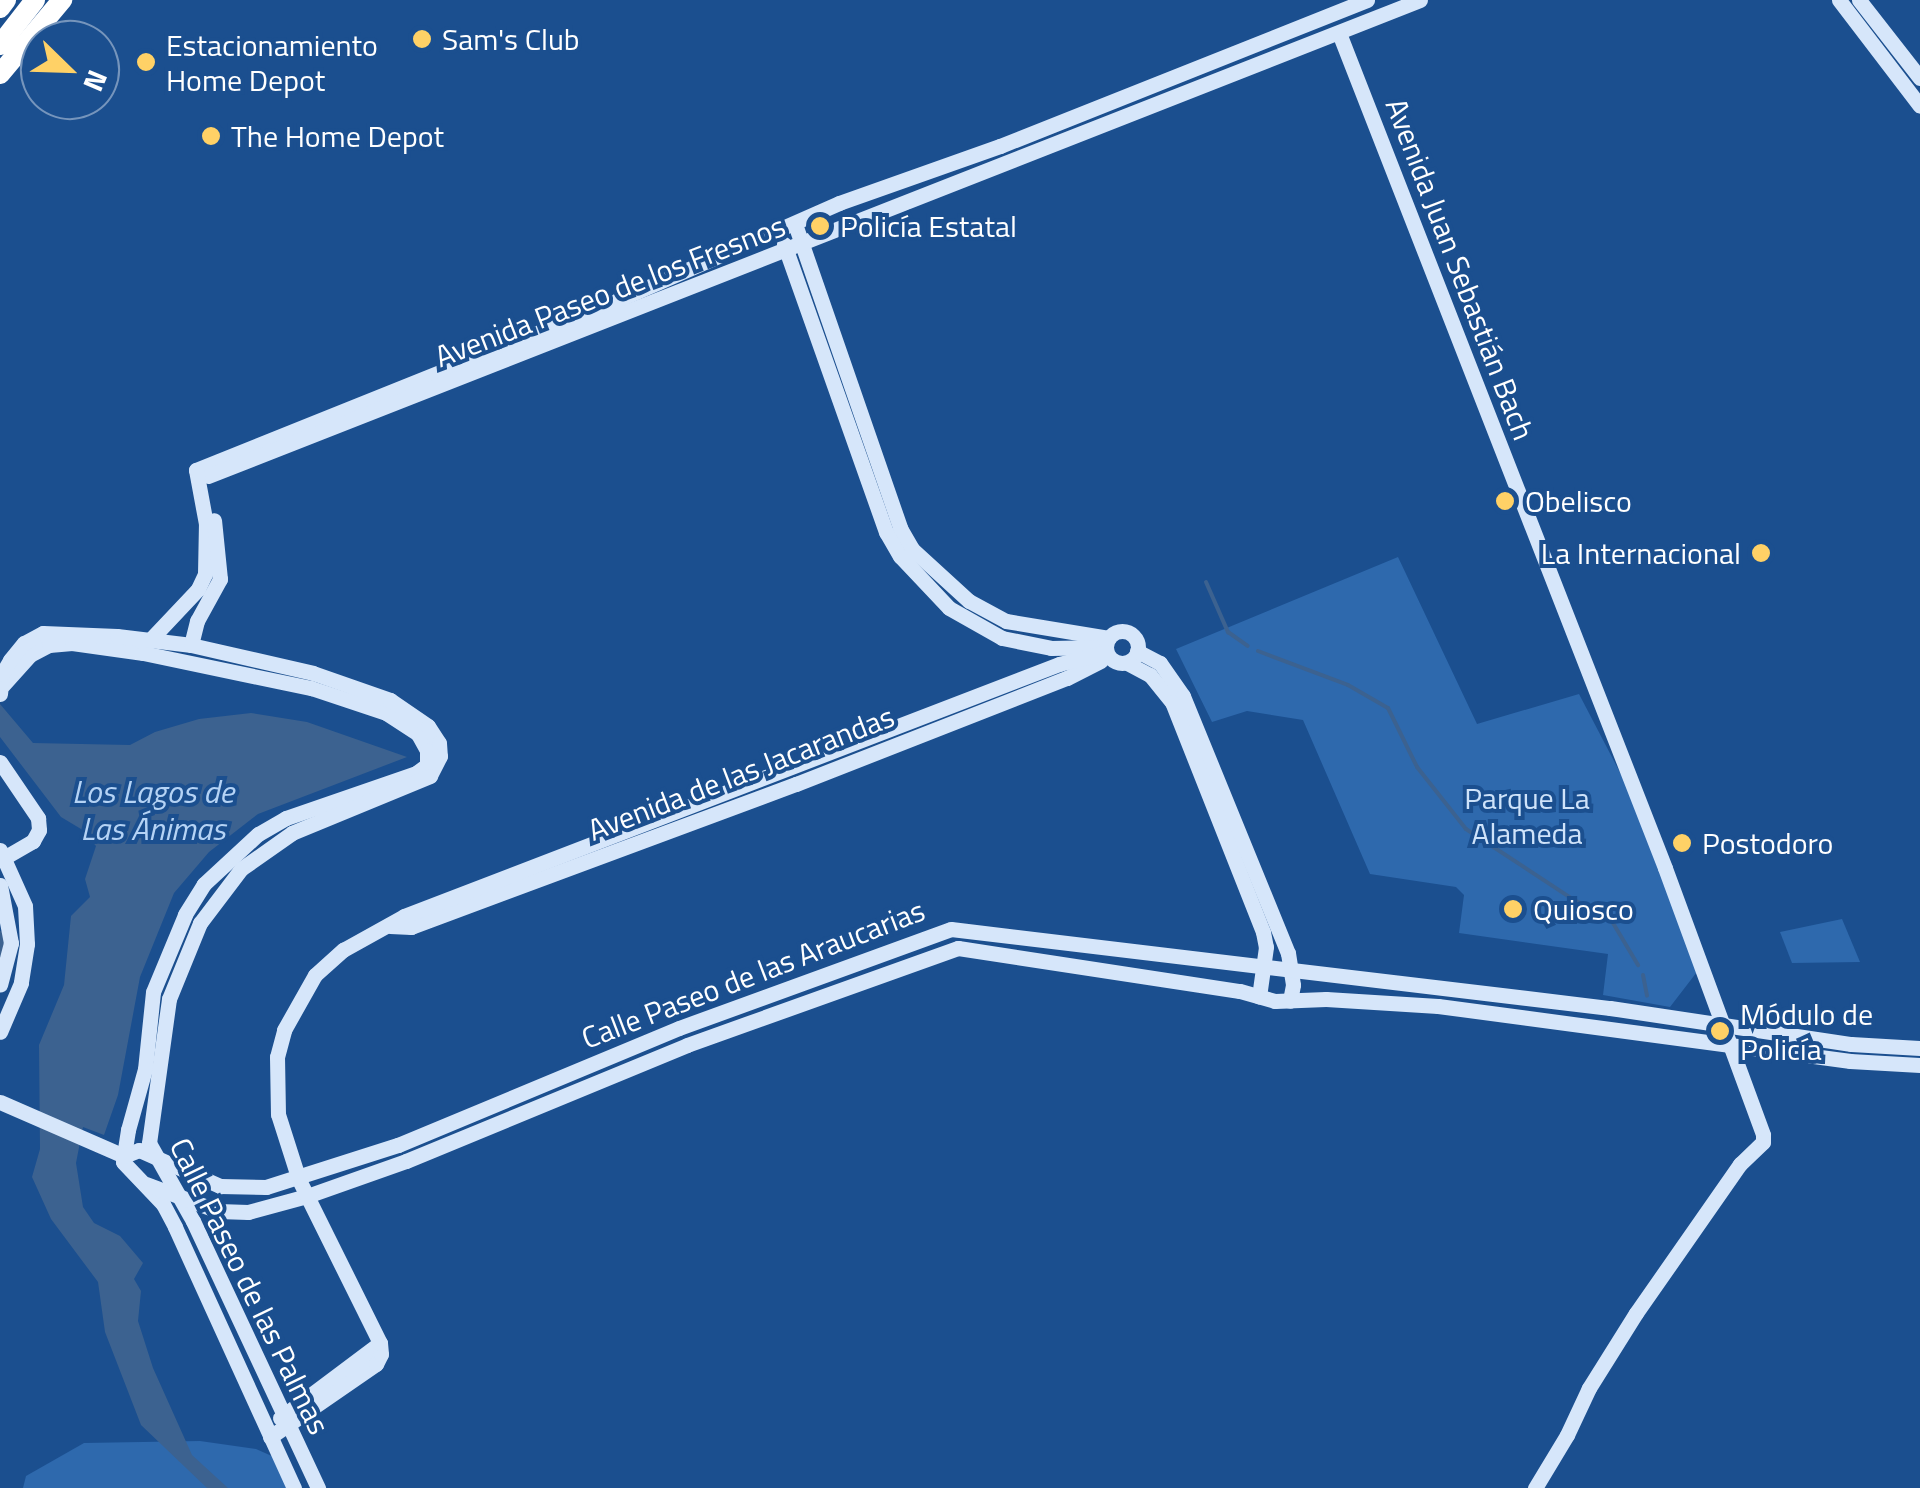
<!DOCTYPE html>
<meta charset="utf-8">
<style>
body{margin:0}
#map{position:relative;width:1920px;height:1488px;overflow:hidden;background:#1b4f8f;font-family:"Titillium Web",sans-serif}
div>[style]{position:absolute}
.green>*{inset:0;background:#2e69ad}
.water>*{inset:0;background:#3c6290}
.stream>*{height:4px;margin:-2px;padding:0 2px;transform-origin:2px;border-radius:2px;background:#3c6290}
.river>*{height:20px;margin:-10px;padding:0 10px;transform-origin:10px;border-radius:10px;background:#3c6290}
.secondary>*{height:15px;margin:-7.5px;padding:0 7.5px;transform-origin:7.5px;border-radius:7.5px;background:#d6e6fa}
.secondary>.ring{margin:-7.5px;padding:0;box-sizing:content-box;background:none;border:15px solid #d6e6fa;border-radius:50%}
.highway>*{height:20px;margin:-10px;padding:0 10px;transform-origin:10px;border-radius:10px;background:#fff}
.dots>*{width:28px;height:28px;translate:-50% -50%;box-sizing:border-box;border:5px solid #1b4f8f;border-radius:50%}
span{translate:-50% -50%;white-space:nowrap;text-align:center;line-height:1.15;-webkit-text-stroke:8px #1b4f8f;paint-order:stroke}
.poi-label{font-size:30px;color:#fff}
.left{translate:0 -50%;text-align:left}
.right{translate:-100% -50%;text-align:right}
.street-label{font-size:30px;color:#fff}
.park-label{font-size:30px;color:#cfe3fa}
.water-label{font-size:32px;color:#b5d3f5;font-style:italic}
.north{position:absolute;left:20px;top:20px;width:100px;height:100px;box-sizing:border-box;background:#1b4f8f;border:2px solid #7695bc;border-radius:50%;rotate:113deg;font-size:28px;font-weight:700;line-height:40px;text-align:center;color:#fff}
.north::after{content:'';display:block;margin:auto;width:35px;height:45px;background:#ffd166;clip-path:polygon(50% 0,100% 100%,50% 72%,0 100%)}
</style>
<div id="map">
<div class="green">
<i style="clip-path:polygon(1398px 557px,1477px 724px,1579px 694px,1626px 784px,1700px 968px,1670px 1007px,1603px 995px,1608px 954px,1459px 933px,1464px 895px,1456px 887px,1370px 874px,1303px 720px,1247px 711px,1212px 722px,1176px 649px)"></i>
<i style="clip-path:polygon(1842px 919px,1860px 962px,1792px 963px,1780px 932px)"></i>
<i style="clip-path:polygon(200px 1441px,256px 1449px,274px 1457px,289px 1488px,23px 1488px,26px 1476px,84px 1443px)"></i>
</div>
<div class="water">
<i style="clip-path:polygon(0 704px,33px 743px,130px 745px,155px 732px,199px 719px,251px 713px,307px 722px,407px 757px,258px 814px,209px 852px,174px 893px,140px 977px,118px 1095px,104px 1135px,83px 1127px,76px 1163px,83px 1207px,94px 1223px,120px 1236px,143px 1263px,134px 1279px,141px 1291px,138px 1321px,153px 1368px,192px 1455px,228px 1488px,207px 1488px,141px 1425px,105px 1332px,98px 1282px,51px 1219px,32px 1177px,40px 1149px,39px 1045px,64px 985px,71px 916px,90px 897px,85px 879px,96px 846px,81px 829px,61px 817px,0 737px)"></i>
</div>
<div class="stream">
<i style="left:1206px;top:582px;width:55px;rotate:66.3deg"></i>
<i style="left:1228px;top:632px;width:24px;rotate:35deg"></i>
<i style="left:1258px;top:651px;width:96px;rotate:20.7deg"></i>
<i style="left:1348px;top:685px;width:46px;rotate:29.9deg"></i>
<i style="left:1388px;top:708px;width:66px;rotate:63.8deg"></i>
<i style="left:1417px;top:767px;width:79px;rotate:51.7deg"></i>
<i style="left:1466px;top:829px;width:129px;rotate:33.3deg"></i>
<i style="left:1574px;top:900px;width:40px;rotate:26.6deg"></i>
<i style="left:1610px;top:918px;width:55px;rotate:59.2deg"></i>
<i style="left:1643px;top:975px;width:21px;rotate:79deg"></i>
</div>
<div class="river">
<i style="left:0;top:941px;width:5px;rotate:90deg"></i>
</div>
<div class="secondary">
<i style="left:1839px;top:0;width:133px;rotate:52.6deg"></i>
<i style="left:1859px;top:0;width:99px;rotate:52deg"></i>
<i style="left:1339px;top:33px;width:896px;rotate:68.67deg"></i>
<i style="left:1665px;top:868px;width:284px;rotate:69.8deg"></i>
<i style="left:1763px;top:1135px;width:7px;rotate:90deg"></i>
<i style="left:1763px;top:1142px;width:32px;rotate:136deg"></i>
<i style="left:1740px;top:1164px;width:182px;rotate:124.9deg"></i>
<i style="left:1636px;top:1313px;width:89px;rotate:122.1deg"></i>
<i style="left:1589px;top:1388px;width:52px;rotate:115.1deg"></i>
<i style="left:1567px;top:1435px;width:62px;rotate:121.1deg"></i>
<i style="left:795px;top:224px;width:322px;rotate:70.9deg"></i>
<i style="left:900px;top:528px;width:24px;rotate:60deg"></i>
<i style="left:912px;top:549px;width:77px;rotate:42.4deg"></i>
<i style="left:969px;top:601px;width:42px;rotate:28.4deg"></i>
<i style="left:1006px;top:621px;width:104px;rotate:9.4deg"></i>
<i style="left:784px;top:244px;width:306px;rotate:70.5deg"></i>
<i style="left:886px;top:532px;width:28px;rotate:60deg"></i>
<i style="left:900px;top:556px;width:71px;rotate:46.7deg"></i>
<i style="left:949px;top:608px;width:61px;rotate:29.5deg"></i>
<i style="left:1002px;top:638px;width:50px;rotate:11.5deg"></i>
<i style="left:1051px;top:648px;width:50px;rotate:-1.1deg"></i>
<i style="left:196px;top:470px;width:453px;rotate:-21.9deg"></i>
<i style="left:616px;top:301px;width:244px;rotate:-23.7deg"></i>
<i style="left:839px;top:203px;width:171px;rotate:-19.5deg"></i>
<i style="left:1000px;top:146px;width:395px;rotate:-21.7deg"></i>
<i style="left:208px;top:476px;width:1302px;rotate:-21.44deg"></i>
<i class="ring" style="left:1106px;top:631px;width:17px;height:17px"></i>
<i style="left:150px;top:640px;width:70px;rotate:-46.7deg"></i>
<i style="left:198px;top:589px;width:17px;rotate:-65deg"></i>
<i style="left:205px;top:574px;width:50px;rotate:-88.9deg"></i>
<i style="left:206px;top:524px;width:55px;rotate:-100.5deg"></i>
<i style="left:191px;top:645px;width:25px;rotate:-76deg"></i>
<i style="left:197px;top:621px;width:48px;rotate:-61.3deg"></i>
<i style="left:220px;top:579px;width:59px;rotate:-95.8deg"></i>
<i style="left:1137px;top:651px;width:26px;rotate:28deg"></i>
<i style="left:1160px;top:663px;width:40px;rotate:55.1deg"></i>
<i style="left:1183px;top:696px;width:278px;rotate:67.8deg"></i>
<i style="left:1288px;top:953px;width:32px;rotate:81deg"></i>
<i style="left:1293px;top:985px;width:16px;rotate:101deg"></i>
<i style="left:1127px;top:663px;width:26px;rotate:28deg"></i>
<i style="left:1150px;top:675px;width:35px;rotate:51deg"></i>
<i style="left:1172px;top:702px;width:247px;rotate:68.4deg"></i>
<i style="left:1263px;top:932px;width:15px;rotate:79deg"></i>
<i style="left:1266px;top:947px;width:50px;rotate:98deg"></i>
<i style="left:3px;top:685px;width:40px;rotate:-48deg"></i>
<i style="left:30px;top:655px;width:21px;rotate:-28deg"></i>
<i style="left:49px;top:645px;width:23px;rotate:-5deg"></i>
<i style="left:72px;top:643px;width:72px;rotate:8deg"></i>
<i style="left:143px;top:653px;width:172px;rotate:11.8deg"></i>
<i style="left:311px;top:688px;width:79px;rotate:18.4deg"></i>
<i style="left:386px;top:713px;width:38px;rotate:33deg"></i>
<i style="left:418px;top:734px;width:18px;rotate:61deg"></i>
<i style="left:427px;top:750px;width:15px;rotate:90deg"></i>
<i style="left:427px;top:765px;width:14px;rotate:144deg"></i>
<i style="left:416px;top:773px;width:138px;rotate:160.9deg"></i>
<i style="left:286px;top:818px;width:32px;rotate:150deg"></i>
<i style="left:258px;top:834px;width:74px;rotate:137.2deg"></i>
<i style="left:204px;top:884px;width:36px;rotate:122deg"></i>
<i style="left:185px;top:915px;width:83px;rotate:112.6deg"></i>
<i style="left:153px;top:992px;width:77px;rotate:95.9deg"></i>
<i style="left:145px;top:1069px;width:63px;rotate:105.6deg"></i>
<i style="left:128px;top:1130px;width:32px;rotate:99deg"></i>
<i style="left:123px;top:1162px;width:58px;rotate:46.4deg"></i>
<i style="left:163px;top:1204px;width:26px;rotate:62deg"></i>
<i style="left:175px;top:1227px;width:287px;rotate:65.5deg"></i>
<i style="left:0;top:694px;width:20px;rotate:-84deg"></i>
<i style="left:2px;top:674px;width:16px;rotate:-60deg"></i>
<i style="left:10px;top:660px;width:22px;rotate:-51deg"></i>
<i style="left:24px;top:643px;width:21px;rotate:-28deg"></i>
<i style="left:43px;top:633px;width:74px;rotate:2.3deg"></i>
<i style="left:117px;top:636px;width:75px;rotate:6.9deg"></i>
<i style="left:191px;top:645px;width:125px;rotate:12.9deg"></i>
<i style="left:313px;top:673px;width:82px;rotate:19.3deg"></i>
<i style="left:390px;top:700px;width:46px;rotate:34.4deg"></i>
<i style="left:428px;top:726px;width:20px;rotate:57deg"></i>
<i style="left:439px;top:743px;width:13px;rotate:86deg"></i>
<i style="left:440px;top:756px;width:22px;rotate:117deg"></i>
<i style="left:430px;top:776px;width:149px;rotate:157.6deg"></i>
<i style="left:292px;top:833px;width:62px;rotate:144.8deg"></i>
<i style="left:241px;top:869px;width:68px;rotate:127.2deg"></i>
<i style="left:200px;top:923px;width:82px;rotate:112.2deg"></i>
<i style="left:169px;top:999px;width:145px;rotate:97.9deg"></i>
<i style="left:149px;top:1143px;width:90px;rotate:60.6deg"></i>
<i style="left:193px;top:1221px;width:295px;rotate:64.9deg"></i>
<i style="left:0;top:762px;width:68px;rotate:55.8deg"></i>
<i style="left:38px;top:818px;width:12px;rotate:85deg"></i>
<i style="left:39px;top:830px;width:13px;rotate:119deg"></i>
<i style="left:33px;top:841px;width:38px;rotate:150deg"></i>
<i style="left:0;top:850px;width:61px;rotate:65.9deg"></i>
<i style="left:25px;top:906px;width:38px;rotate:87deg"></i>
<i style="left:27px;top:944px;width:39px;rotate:99deg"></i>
<i style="left:21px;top:983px;width:53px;rotate:113.2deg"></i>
<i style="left:0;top:885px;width:59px;rotate:79.3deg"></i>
<i style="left:11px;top:943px;width:43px;rotate:104.7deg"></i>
<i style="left:390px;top:926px;width:21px;rotate:3deg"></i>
<i style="left:411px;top:927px;width:411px;rotate:-20.4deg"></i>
<i style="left:796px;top:784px;width:291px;rotate:-21.4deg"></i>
<i style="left:1067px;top:678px;width:38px;rotate:-27deg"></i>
<i style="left:0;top:1102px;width:135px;rotate:23.5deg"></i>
<i style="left:124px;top:1156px;width:16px;rotate:-22deg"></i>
<i style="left:139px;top:1150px;width:89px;rotate:24deg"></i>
<i style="left:220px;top:1186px;width:46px;rotate:1.2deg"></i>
<i style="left:266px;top:1187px;width:139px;rotate:-17.7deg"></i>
<i style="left:398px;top:1145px;width:304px;rotate:-22.6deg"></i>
<i style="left:679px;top:1028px;width:289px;rotate:-20deg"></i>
<i style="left:951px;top:929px;width:664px;rotate:6.84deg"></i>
<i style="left:1610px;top:1008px;width:244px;rotate:8.5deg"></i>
<i style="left:1851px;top:1044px;width:69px;rotate:3.3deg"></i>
<i style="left:146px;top:1184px;width:77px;rotate:20.6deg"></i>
<i style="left:218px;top:1211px;width:30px;rotate:2deg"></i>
<i style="left:248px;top:1212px;width:61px;rotate:-15.2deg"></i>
<i style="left:307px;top:1196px;width:105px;rotate:-19.5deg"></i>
<i style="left:406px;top:1161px;width:304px;rotate:-22.4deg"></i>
<i style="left:687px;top:1045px;width:288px;rotate:-19.7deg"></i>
<i style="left:958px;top:948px;width:285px;rotate:8.7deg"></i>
<i style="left:1240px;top:991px;width:36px;rotate:16deg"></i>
<i style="left:1275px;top:1001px;width:51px;rotate:-2.2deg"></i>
<i style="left:1326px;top:999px;width:112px;rotate:3.6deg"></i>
<i style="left:1438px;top:1006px;width:416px;rotate:7.6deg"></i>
<i style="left:1850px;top:1061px;width:70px;rotate:3.3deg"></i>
<i style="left:280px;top:1418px;width:125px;rotate:-36.9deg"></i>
<i style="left:270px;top:1437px;width:129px;rotate:-34.6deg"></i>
<i style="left:376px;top:1364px;width:11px;rotate:-63deg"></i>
<i style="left:381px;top:1354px;width:11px;rotate:-95deg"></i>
<i style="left:380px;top:1343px;width:182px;rotate:-116.4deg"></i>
<i style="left:299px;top:1180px;width:69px;rotate:-107.7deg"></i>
<i style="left:278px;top:1114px;width:57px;rotate:-91deg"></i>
<i style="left:277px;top:1057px;width:28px;rotate:-75deg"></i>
<i style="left:284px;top:1030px;width:63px;rotate:-60.6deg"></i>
<i style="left:315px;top:975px;width:38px;rotate:-42deg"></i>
<i style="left:343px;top:950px;width:70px;rotate:-29.1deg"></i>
<i style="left:404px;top:916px;width:702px;rotate:-21.04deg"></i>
<i style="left:1059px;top:664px;width:49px;rotate:-14deg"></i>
</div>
<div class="highway">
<i style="left:0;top:8px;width:10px;rotate:-53deg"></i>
<i style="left:0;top:45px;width:57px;rotate:-52.1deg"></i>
<i style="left:0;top:74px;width:97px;rotate:-50deg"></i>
</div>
<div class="dots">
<i style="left:422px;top:39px;background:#ffd166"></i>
<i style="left:146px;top:62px;background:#ffd166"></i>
<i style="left:211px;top:136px;background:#ffd166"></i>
<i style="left:820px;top:226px;background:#ffd166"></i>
<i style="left:1505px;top:501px;background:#ffd166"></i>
<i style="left:1761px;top:553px;background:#ffd166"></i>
<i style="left:1682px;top:843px;background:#ffd166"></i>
<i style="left:1513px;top:909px;background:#ffd166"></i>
<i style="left:1720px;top:1031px;background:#ffd166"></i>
</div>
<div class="poi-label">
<span class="left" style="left:442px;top:39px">Sam's Club</span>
<span class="left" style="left:166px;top:62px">Estacionamiento<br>Home Depot</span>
<span class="left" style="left:231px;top:136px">The Home Depot</span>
<span class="left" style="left:840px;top:226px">Policía Estatal</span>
<span class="left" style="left:1525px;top:501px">Obelisco</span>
<span class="right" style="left:1741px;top:553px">La Internacional</span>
<span class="left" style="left:1702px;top:843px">Postodoro</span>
<span class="left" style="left:1533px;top:909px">Quiosco</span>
<span class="left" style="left:1740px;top:1031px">Módulo de<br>Policía</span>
</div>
<div class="street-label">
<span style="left:1460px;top:269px;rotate:69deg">Avenida Juan Sebastián Bach</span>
<span style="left:610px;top:291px;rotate:-21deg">Avenida Paseo de los Fresnos</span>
<span style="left:741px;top:773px;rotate:-21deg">Avenida de las Jacarandas</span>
<span style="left:753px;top:974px;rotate:-21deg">Calle Paseo de las Araucarias</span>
<span style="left:250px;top:1286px;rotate:64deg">Calle Paseo de las Palmas</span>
</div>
<div class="park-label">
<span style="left:1527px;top:815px">Parque La<br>Alameda</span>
</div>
<div class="water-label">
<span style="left:153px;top:810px">Los Lagos de<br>Las Ánimas</span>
</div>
<div class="north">N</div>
</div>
